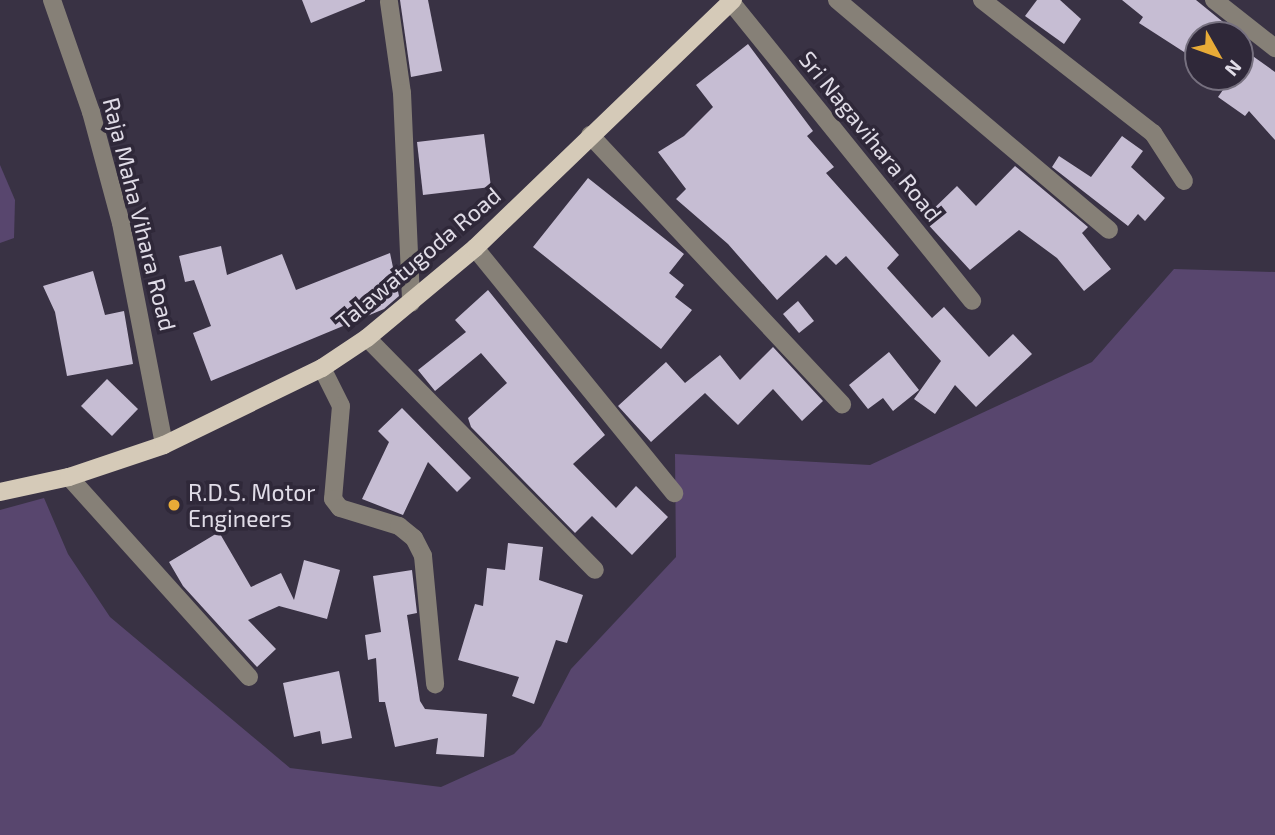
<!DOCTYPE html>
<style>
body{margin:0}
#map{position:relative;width:1275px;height:835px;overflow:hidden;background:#393244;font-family:"Exo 2",sans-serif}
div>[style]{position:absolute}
.green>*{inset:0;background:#58466e}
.building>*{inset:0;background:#c6bdd3}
.minor>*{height:18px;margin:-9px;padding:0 9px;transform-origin:9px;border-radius:9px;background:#868077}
.major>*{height:18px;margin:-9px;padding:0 9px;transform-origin:9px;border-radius:9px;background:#d5cab8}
.dots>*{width:19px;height:19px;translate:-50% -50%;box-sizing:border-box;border:4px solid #2f2839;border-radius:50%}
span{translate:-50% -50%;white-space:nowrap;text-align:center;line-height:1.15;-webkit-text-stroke:7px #2f2839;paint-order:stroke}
.street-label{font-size:23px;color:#e0dce7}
.poi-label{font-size:23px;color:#e0dce7}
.left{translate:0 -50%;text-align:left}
.north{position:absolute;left:1184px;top:21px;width:70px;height:70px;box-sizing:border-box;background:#2f2839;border:2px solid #76707f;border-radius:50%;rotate:130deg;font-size:19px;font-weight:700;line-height:28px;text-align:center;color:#e0dce7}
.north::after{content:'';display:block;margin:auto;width:24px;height:32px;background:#e8ab37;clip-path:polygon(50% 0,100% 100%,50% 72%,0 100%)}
</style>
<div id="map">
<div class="green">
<i style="clip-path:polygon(0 165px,15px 200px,14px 238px,0 243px)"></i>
<i style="clip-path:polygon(1174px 269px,1275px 272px,1275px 835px,0 835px,0 510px,44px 498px,68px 554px,110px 617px,290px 768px,441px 787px,514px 754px,541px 726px,571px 669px,676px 557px,675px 454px,870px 465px,1092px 362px)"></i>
</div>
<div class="building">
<i style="clip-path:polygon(302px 0,365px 0,365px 1px,311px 23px)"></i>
<i style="clip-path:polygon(400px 0,428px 0,442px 71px,411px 77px)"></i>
<i style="clip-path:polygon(1037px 0,1060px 0,1081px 19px,1064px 44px,1025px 16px)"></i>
<i style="clip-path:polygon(1122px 0,1196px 0,1228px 26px,1221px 35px,1198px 35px,1198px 61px,1139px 23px,1143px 17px)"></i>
<i style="clip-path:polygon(748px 44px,813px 131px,807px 136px,834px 167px,826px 173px,899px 255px,887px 268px,932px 318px,944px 307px,989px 357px,1013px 334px,1032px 354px,976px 407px,955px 385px,935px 414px,914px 399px,941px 361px,846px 256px,836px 265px,826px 255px,777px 300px,728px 244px,676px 199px,686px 189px,658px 152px,684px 136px,713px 107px,696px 85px)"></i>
<i style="clip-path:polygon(1240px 47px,1275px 72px,1275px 140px,1249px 111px,1245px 116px,1218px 97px,1232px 77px,1240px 77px)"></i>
<i style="clip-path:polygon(484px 134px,491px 187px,423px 195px,417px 142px)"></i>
<i style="clip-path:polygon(1122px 136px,1143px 151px,1131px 167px,1165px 198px,1145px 221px,1138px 214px,1128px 226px,1052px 167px,1059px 156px,1091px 177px)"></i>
<i style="clip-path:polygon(1015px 166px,1088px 227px,1082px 233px,1111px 269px,1084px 291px,1057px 258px,1019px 230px,970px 270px,923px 219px,957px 186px,976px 206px)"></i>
<i style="clip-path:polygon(588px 178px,684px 254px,669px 273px,684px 285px,675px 297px,692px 310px,661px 349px,533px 247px)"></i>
<i style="clip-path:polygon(221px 246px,227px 275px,282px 254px,296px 290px,390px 253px,399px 296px,384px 309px,211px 381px,193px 333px,211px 326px,194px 280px,185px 282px,179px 256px)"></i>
<i style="clip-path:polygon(93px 271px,105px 315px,124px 311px,133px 364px,67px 376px,55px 312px,43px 286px)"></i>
<i style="clip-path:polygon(488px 290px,605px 435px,573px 464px,616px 508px,636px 486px,668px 517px,632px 555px,592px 516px,575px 533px,471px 427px,468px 418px,507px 383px,481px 353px,435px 391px,418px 370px,466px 332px,455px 320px)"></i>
<i style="clip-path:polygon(798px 301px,814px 321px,799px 333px,783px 314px)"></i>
<i style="clip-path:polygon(773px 347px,823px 401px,802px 421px,773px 389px,738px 425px,705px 393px,651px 442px,618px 406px,666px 362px,685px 383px,720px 355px,740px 380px)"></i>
<i style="clip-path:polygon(889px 352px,919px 390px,893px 411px,883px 398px,868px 409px,849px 385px)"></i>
<i style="clip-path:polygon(107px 379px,138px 409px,112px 436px,81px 406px)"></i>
<i style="clip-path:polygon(402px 408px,471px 478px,457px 492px,428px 462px,403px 515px,362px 499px,389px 442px,378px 431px)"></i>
<i style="clip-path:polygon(219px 532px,251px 587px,281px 573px,294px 600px,304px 560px,340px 570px,327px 619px,279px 606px,248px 620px,276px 649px,257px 667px,183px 586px,169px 562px)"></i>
<i style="clip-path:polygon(508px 543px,543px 547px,539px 580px,583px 595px,567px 643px,556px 640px,534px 704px,512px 696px,519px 677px,458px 660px,475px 604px,483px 606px,487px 568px,505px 570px)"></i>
<i style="clip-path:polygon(412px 570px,417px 613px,407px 615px,420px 701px,425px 709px,487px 714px,484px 757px,436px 754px,438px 738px,395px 747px,385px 702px,379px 702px,376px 658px,368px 660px,365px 635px,381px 632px,373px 576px)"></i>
<i style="clip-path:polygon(339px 671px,352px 738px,322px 744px,320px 731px,294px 737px,283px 683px)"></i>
</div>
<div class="minor">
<i style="left:52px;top:0;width:119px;rotate:70.8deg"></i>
<i style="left:91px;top:112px;width:115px;rotate:74.9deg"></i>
<i style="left:121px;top:223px;width:226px;rotate:79deg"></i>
<i style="left:837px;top:0;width:356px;rotate:40.2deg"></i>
<i style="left:982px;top:0;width:217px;rotate:37.9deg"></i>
<i style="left:1153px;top:133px;width:57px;rotate:57.1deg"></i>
<i style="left:1214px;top:0;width:78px;rotate:38.2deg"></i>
<i style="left:389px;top:2px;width:92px;rotate:81.9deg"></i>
<i style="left:402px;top:93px;width:210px;rotate:87.5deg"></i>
<i style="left:731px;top:2px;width:384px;rotate:51.1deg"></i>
<i style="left:590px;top:135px;width:369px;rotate:46.9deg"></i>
<i style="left:475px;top:248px;width:316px;rotate:50.9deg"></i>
<i style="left:367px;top:338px;width:325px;rotate:45.5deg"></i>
<i style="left:322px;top:368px;width:42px;rotate:63.4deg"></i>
<i style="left:341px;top:406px;width:93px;rotate:94.9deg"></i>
<i style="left:333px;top:499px;width:11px;rotate:52deg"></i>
<i style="left:340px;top:508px;width:62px;rotate:17deg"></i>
<i style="left:399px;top:526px;width:19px;rotate:39deg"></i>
<i style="left:414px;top:538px;width:20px;rotate:63deg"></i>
<i style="left:423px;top:556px;width:129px;rotate:84.6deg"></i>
<i style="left:69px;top:477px;width:269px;rotate:48deg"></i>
</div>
<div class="major">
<i style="left:0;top:492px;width:71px;rotate:-12.3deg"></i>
<i style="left:69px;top:477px;width:100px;rotate:-18.6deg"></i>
<i style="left:164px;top:445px;width:176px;rotate:-26deg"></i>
<i style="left:322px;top:368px;width:54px;rotate:-33.7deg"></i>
<i style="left:367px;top:338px;width:141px;rotate:-39.8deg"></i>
<i style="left:475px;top:248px;width:358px;rotate:-43.9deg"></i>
</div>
<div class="dots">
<i style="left:174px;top:505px;background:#e8ab37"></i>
</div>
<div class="street-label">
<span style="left:871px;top:136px;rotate:51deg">Sri Nagavihara Road</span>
<span style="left:140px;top:214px;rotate:76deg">Raja Maha Vihara Road</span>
<span style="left:418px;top:258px;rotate:-40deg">Talawatugoda Road</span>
</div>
<div class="poi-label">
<span class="left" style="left:188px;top:505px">R.D.S. Motor<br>Engineers</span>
</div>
<div class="north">N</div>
</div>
